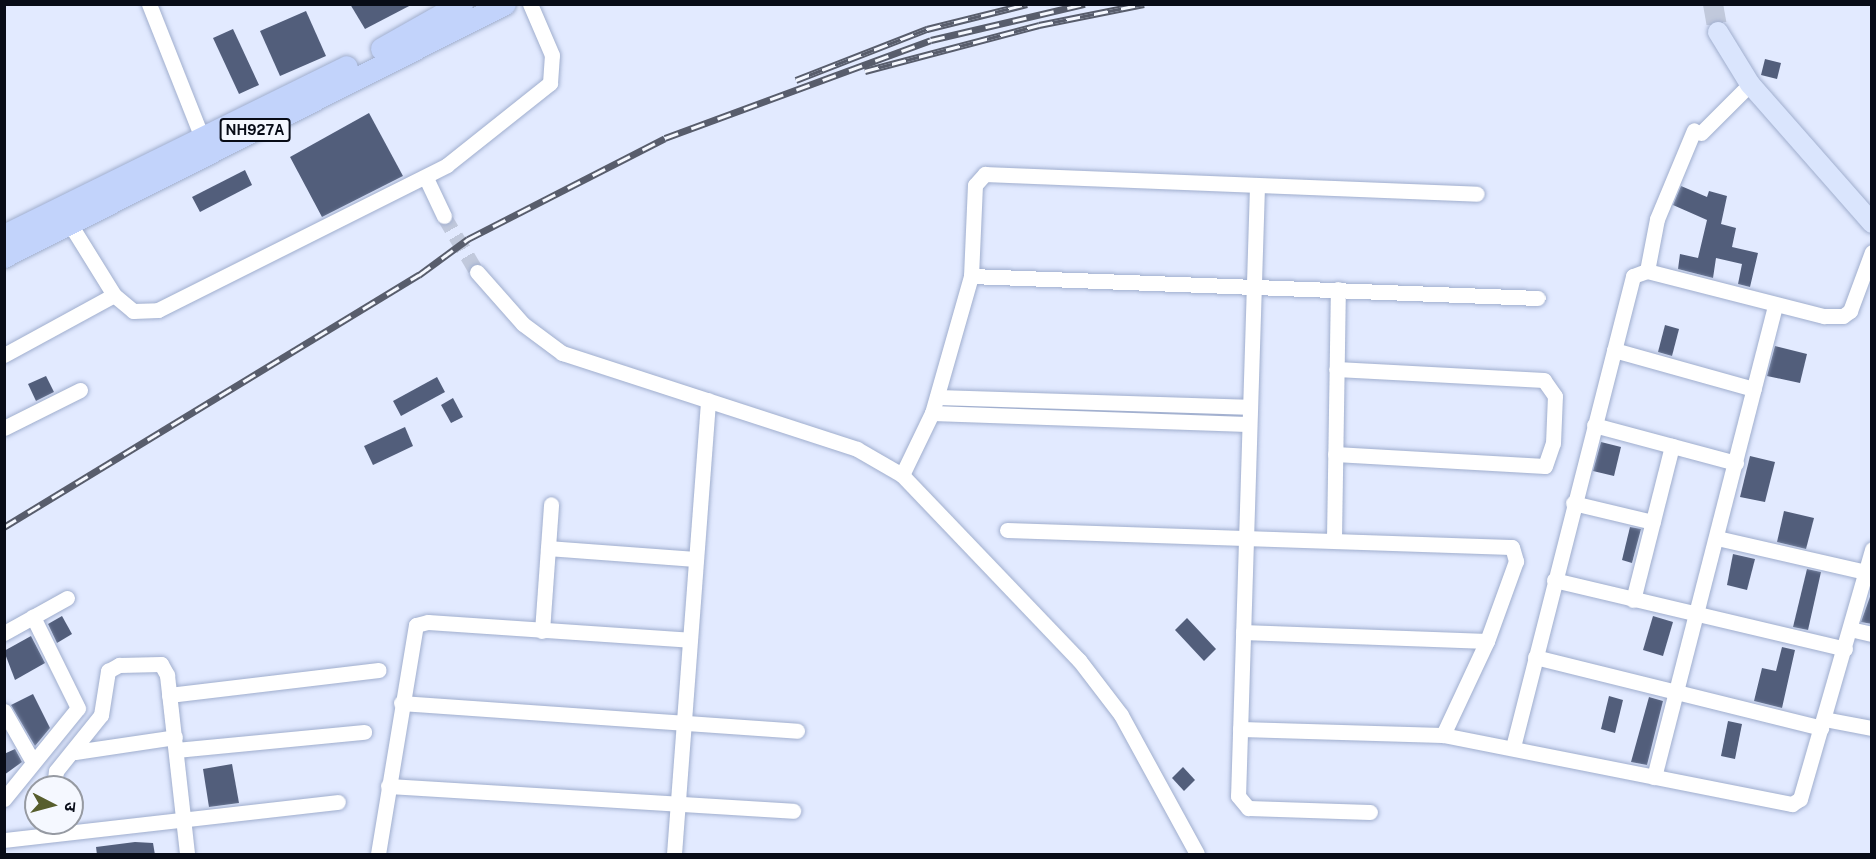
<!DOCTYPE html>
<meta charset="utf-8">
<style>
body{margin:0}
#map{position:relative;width:1876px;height:859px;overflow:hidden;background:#e2eaff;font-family:"Public Sans","Noto Sans Devanagari",sans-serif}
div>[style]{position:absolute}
.building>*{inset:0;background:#525e7b}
.minor-tunnel>*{height:15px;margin-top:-7.5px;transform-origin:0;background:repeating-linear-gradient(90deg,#c1c9dc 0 15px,transparent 0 23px)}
.major-tunnel>*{height:20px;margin-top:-10px;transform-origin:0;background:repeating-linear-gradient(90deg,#c1c9dc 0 20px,transparent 0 30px)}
.roads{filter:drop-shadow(0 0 2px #a0aece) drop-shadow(0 0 2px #a0aece)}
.minor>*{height:15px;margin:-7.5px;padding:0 7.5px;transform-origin:7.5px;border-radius:7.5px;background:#fff}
.major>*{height:20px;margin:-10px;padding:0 10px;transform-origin:10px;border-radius:10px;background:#dae5fd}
.highway>*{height:22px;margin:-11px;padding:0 11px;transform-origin:11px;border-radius:11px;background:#c2d3fb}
.rail>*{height:7px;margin-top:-3.5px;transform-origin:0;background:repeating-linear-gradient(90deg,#f5f8ff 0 14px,#585d6c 0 28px);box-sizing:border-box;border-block:2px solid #585d6c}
span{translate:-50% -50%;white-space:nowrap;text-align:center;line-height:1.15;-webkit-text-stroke:4.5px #f5f8ff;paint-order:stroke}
.shield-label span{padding:2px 4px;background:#f5f8ff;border:2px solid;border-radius:4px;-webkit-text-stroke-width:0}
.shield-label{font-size:14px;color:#080c17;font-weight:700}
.frame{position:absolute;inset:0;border:6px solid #080c17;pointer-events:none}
.north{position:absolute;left:24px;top:775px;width:60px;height:60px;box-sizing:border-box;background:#f5f8ff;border:2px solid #969aa2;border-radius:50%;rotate:96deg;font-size:16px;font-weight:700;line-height:24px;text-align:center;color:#080c17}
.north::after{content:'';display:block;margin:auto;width:21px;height:27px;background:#575e2d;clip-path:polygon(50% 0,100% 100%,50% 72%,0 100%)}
</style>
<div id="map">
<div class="building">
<i style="clip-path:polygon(350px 4px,413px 4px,365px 29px)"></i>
<i style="clip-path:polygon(306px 11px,326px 56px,280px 76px,260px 31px)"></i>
<i style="clip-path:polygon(233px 29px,259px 85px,239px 94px,213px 38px)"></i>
<i style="clip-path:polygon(1765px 59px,1781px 63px,1777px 79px,1761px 75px)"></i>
<i style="clip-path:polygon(369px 113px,403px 176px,322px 217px,290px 157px)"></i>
<i style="clip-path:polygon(245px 170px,252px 185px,200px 212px,192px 197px)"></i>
<i style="clip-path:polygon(1681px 186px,1707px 197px,1709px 191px,1727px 196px,1721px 224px,1736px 228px,1732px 247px,1758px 253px,1750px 287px,1738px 284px,1742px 264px,1716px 258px,1713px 278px,1678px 269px,1680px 254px,1698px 258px,1707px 220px,1673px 205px)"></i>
<i style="clip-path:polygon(1665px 325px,1679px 329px,1672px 356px,1658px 352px)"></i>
<i style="clip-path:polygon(1775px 346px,1807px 354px,1800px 383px,1767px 376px)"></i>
<i style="clip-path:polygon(46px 376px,54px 392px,36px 401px,28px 384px)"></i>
<i style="clip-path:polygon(437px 377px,445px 392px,401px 416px,393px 401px)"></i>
<i style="clip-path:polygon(453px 398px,463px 417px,451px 423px,441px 405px)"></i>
<i style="clip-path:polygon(405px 427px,413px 446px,373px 465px,364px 446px)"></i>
<i style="clip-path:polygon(1601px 442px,1621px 447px,1614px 476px,1593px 471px)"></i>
<i style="clip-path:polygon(1750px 456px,1775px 462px,1765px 502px,1740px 497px)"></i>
<i style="clip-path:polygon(1784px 511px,1814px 518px,1806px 549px,1777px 542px)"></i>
<i style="clip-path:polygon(1630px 527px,1641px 529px,1632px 563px,1622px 560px)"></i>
<i style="clip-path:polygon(1733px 554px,1755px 559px,1747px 590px,1727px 585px)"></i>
<i style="clip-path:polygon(1807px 569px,1821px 572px,1808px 630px,1793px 627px)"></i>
<i style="clip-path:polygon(1872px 591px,1872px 624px,1861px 622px)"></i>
<i style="clip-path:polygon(62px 616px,72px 634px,57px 643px,48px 624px)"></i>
<i style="clip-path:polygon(1653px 616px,1673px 622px,1663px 656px,1643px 650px)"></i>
<i style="clip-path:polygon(1187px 618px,1216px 649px,1204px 661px,1175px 630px)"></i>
<i style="clip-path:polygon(31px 636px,45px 663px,15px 680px,4px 651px)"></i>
<i style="clip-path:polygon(1782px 647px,1795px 650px,1782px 708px,1754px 701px,1762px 668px,1776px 671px)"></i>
<i style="clip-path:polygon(33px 694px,50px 728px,35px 746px,11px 705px)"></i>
<i style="clip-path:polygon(1609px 696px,1623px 700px,1615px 733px,1601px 729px)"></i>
<i style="clip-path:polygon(1649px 697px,1663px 701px,1647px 765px,1631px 762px)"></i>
<i style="clip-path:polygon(1728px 721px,1742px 724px,1735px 759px,1721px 756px)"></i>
<i style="clip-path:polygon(15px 749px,22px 762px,4px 775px,4px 754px)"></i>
<i style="clip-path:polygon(232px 764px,239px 803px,209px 807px,203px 769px)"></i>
<i style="clip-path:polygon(1183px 767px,1195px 780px,1184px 791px,1172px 778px)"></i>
<i style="clip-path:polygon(135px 842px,153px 843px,155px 855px,97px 855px,96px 847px)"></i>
</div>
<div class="minor-tunnel">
<i style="left:444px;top:216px;width:65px;rotate:59.5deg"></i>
</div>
<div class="major-tunnel">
<i style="left:1713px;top:4px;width:28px;rotate:80deg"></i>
</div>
<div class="roads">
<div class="minor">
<i style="left:149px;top:4px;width:144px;rotate:68.4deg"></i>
<i style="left:1701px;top:133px;width:69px;rotate:-45deg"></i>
<i style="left:426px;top:178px;width:42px;rotate:64.7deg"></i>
<i style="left:1257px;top:186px;width:610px;rotate:91.78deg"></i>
<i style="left:1238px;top:796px;width:16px;rotate:50deg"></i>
<i style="left:1248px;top:808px;width:122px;rotate:1.9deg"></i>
<i style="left:65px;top:216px;width:93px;rotate:58.2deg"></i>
<i style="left:114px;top:295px;width:25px;rotate:40deg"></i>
<i style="left:133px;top:311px;width:25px;rotate:-2deg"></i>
<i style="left:158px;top:310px;width:323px;rotate:-26.6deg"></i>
<i style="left:447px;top:165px;width:132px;rotate:-38.5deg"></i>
<i style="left:550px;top:83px;width:28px;rotate:-86deg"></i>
<i style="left:552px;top:55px;width:56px;rotate:-113.3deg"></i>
<i style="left:1647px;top:271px;width:53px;rotate:-79.1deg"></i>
<i style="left:1657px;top:219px;width:96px;rotate:-67.4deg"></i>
<i style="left:477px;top:272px;width:69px;rotate:48.5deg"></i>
<i style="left:523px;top:324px;width:49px;rotate:36.6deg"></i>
<i style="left:562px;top:353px;width:310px;rotate:18deg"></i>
<i style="left:857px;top:449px;width:52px;rotate:30deg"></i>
<i style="left:902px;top:475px;width:256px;rotate:46.3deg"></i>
<i style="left:1079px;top:660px;width:69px;rotate:52.6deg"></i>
<i style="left:1121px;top:715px;width:158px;rotate:61.3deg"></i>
<i style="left:971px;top:276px;width:567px;rotate:2.22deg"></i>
<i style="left:1614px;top:350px;width:145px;rotate:15.6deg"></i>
<i style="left:4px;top:355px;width:125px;rotate:-28.6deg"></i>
<i style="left:937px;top:397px;width:310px;rotate:1.8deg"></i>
<i style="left:932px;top:413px;width:315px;rotate:2deg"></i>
<i style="left:1594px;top:425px;width:147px;rotate:15deg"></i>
<i style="left:4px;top:428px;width:85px;rotate:-26.6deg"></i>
<i style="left:1335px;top:454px;width:210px;rotate:3.3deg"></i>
<i style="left:1545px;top:466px;width:24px;rotate:-71deg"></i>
<i style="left:1553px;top:443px;width:47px;rotate:-87.6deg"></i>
<i style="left:1555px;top:396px;width:19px;rotate:-125deg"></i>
<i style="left:1544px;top:380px;width:208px;rotate:-177deg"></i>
<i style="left:902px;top:475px;width:69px;rotate:-64.2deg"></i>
<i style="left:932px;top:413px;width:142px;rotate:-74.1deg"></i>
<i style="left:971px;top:276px;width:91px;rotate:-87.5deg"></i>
<i style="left:975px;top:185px;width:15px;rotate:-48deg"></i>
<i style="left:985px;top:174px;width:492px;rotate:2.3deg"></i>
<i style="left:1573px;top:503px;width:82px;rotate:13.4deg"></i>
<i style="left:1007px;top:530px;width:505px;rotate:1.93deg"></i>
<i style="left:1512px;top:547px;width:15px;rotate:74deg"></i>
<i style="left:1516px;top:561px;width:85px;rotate:109.9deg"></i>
<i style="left:1487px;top:641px;width:104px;rotate:115.1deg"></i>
<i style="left:1334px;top:538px;width:249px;rotate:-89.1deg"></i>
<i style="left:1717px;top:538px;width:152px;rotate:12.9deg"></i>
<i style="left:548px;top:548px;width:147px;rotate:4.3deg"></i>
<i style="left:1554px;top:580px;width:299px;rotate:13.3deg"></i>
<i style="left:1633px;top:600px;width:159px;rotate:-75.8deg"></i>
<i style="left:1850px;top:629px;width:23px;rotate:13deg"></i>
<i style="left:542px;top:631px;width:127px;rotate:-85.9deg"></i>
<i style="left:1243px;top:632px;width:244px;rotate:2.1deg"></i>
<i style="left:4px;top:633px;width:72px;rotate:-29.1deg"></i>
<i style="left:1535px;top:657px;width:295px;rotate:13.9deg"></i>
<i style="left:169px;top:695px;width:211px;rotate:-6.8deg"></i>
<i style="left:401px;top:703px;width:397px;rotate:4deg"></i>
<i style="left:4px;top:711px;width:59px;rotate:60.4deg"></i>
<i style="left:1824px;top:719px;width:49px;rotate:10.6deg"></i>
<i style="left:1240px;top:729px;width:203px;rotate:1.7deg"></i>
<i style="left:1443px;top:735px;width:356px;rotate:11.2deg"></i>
<i style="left:1792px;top:804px;width:9px;rotate:-32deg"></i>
<i style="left:1800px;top:799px;width:260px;rotate:-73.9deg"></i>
<i style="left:1513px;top:747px;width:486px;rotate:-75.7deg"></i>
<i style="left:1633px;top:276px;width:15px;rotate:-20deg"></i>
<i style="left:1647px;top:271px;width:183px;rotate:14.3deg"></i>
<i style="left:1824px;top:316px;width:19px"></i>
<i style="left:1843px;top:316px;width:9px;rotate:-36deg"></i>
<i style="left:1850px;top:311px;width:63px;rotate:-69.6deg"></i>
<i style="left:176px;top:750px;width:189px;rotate:-5.5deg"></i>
<i style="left:75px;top:752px;width:101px;rotate:-8.5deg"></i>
<i style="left:1654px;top:777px;width:487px;rotate:-75.6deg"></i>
<i style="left:388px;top:786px;width:406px;rotate:3.5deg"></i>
<i style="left:54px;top:787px;width:16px;rotate:-83deg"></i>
<i style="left:56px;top:771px;width:72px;rotate:-51.2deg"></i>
<i style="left:101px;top:715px;width:45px;rotate:-81deg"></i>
<i style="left:108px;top:671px;width:13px;rotate:-29deg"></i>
<i style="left:119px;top:665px;width:42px;rotate:-1.4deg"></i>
<i style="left:161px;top:664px;width:13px;rotate:61deg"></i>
<i style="left:167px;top:675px;width:180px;rotate:83.6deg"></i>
<i style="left:4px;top:799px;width:117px;rotate:-50.9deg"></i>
<i style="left:78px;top:708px;width:102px;rotate:-116.3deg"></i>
<i style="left:4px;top:840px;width:336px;rotate:-6.5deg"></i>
<i style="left:378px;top:854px;width:232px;rotate:-80.6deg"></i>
<i style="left:416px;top:625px;width:12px;rotate:-14deg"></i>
<i style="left:428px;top:622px;width:262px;rotate:3.9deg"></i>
<i style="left:674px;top:854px;width:455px;rotate:-85.7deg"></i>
</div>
<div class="major">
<i style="left:1718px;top:32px;width:61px;rotate:58.4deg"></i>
<i style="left:1750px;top:84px;width:185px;rotate:48.7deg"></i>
</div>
<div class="highway">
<i style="left:382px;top:49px;width:92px;rotate:-29.4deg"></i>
<i style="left:4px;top:236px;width:382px;rotate:-26.2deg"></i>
<i style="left:4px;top:257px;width:561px;rotate:-26.79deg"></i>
</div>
</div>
<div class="rail">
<i style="left:865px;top:71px;width:180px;rotate:-14.8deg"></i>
<i style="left:1039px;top:25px;width:107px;rotate:-11.3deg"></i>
<i style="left:796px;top:80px;width:141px;rotate:-21.3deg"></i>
<i style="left:927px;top:29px;width:103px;rotate:-14deg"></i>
<i style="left:4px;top:527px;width:486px;rotate:-31.3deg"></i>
<i style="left:419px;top:275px;width:61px;rotate:-36.3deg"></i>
<i style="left:468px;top:239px;width:221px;rotate:-27.1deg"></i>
<i style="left:665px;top:138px;width:283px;rotate:-20.2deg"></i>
<i style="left:931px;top:40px;width:158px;rotate:-13.2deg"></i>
</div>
<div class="shield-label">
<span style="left:255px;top:130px">NH927A</span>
</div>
<div class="frame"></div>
<div class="north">उ</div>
</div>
